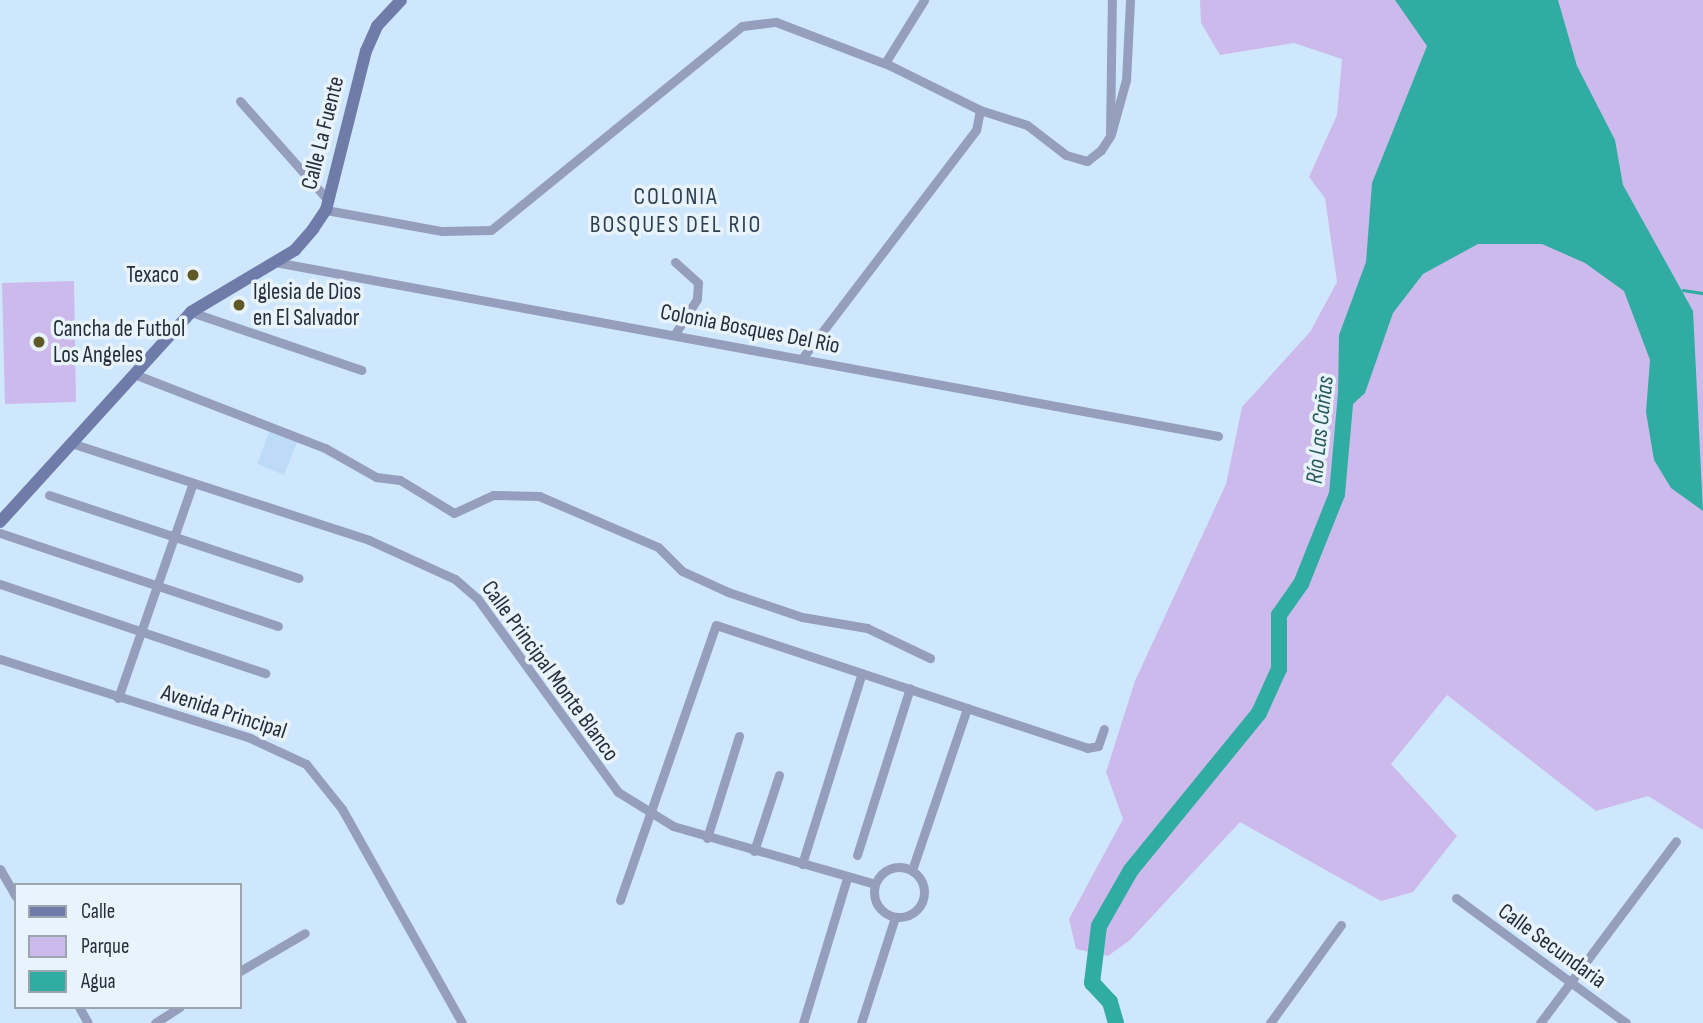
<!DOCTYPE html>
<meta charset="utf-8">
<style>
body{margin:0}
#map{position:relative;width:1703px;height:1023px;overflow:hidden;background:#cfe7fd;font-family:"Sofia Sans Condensed",sans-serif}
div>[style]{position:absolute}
.built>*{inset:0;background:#bddbf6}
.green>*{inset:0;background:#ccbaec}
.water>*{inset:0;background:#30aca3}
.stream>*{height:2.5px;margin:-1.25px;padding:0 1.25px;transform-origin:1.25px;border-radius:1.25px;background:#30aca3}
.river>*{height:16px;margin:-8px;padding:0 8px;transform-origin:8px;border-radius:8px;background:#30aca3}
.street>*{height:9px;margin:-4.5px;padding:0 4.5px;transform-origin:4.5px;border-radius:4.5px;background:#959ebd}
.street>.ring{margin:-4.5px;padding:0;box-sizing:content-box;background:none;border:9px solid #959ebd;border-radius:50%}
.secondary>*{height:12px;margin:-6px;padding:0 6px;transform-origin:6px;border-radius:6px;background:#6f7ba9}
.dots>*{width:19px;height:19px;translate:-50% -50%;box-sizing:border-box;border:4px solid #e9f3fb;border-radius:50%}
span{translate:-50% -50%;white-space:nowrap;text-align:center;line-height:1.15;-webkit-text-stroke:7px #e9f3fb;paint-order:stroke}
.street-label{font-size:23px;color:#262f37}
.poi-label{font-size:23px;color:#262f37}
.right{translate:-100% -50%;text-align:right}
.left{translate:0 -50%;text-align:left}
.neighbourhood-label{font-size:24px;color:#2d4153;letter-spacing:2px}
.water-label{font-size:24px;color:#285a56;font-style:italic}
.legend{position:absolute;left:14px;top:883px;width:228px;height:126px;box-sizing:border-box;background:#e9f3fb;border:2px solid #9ba5ad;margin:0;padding:9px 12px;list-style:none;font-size:21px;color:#262f37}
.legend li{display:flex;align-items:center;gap:14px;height:35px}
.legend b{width:35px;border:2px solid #9ba5ad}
</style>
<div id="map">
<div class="built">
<i style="clip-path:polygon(271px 427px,299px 437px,284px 475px,257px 464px)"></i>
</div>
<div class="green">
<i style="clip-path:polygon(1200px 0,1703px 0,1703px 830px,1648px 796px,1596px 811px,1447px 695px,1391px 764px,1457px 836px,1413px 892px,1381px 901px,1240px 822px,1130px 940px,1108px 956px,1076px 949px,1069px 919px,1123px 819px,1106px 772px,1135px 681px,1226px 484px,1242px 407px,1310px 332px,1337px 282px,1325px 198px,1309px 177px,1337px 115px,1342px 59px,1294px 43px,1220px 55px,1201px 23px)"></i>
<i style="clip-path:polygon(74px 281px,76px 402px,5px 404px,2px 283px)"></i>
</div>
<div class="water">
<i style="clip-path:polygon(1395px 0,1558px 0,1577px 66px,1615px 140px,1623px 185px,1693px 311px,1703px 511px,1671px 488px,1654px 460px,1646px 412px,1650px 360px,1624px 291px,1585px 263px,1542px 244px,1478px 244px,1423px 274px,1393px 313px,1365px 393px,1353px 404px,1338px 399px,1339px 335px,1366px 262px,1372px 183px,1427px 46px)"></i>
</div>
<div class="stream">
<i style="left:1683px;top:290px;width:20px;rotate:9deg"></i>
</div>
<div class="river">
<i style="left:1116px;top:1023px;width:22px;rotate:-106deg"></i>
<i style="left:1110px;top:1002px;width:26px;rotate:-133deg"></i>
<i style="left:1092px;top:983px;width:57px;rotate:-83deg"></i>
<i style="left:1099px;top:926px;width:64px;rotate:-60.3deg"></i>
<i style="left:1131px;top:870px;width:203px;rotate:-50.8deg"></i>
<i style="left:1259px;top:713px;width:48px;rotate:-65.6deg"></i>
<i style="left:1279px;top:669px;width:54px;rotate:-90deg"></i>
<i style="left:1279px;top:615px;width:38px;rotate:-55deg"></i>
<i style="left:1301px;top:584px;width:97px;rotate:-68.2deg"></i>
<i style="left:1337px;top:494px;width:113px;rotate:-84.9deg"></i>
</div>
<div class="street">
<i style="left:885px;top:63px;width:74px;rotate:-58.2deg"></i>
<i style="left:240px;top:101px;width:132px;rotate:48.4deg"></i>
<i style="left:980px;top:110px;width:49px;rotate:17.7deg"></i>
<i style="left:1027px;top:125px;width:49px;rotate:37.6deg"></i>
<i style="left:1066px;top:155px;width:22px;rotate:16deg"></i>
<i style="left:1087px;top:161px;width:18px;rotate:-38deg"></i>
<i style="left:1101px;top:150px;width:17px;rotate:-57deg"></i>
<i style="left:1110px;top:136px;width:136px;rotate:-89.2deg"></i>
<i style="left:1111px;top:134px;width:56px;rotate:-74.5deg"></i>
<i style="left:1126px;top:80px;width:80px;rotate:-87.1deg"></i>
<i style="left:326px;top:210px;width:118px;rotate:10.3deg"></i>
<i style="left:442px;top:231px;width:49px;rotate:-1.2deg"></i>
<i style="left:491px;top:230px;width:323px;rotate:-39.1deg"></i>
<i style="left:742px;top:26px;width:34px;rotate:-7deg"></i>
<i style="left:776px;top:22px;width:123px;rotate:20.9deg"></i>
<i style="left:891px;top:66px;width:99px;rotate:26.3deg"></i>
<i style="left:980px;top:110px;width:20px;rotate:101deg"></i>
<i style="left:976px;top:130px;width:285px;rotate:127.3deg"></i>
<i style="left:275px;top:262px;width:959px;rotate:10.45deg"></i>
<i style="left:675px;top:262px;width:31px;rotate:42deg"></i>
<i style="left:698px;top:283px;width:16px;rotate:94deg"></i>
<i style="left:697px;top:299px;width:41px;rotate:122.2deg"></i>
<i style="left:191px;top:312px;width:180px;rotate:18.8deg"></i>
<i style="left:134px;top:374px;width:205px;rotate:21.2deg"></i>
<i style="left:325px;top:448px;width:59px;rotate:29.6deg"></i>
<i style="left:376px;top:477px;width:24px;rotate:7deg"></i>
<i style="left:400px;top:480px;width:63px;rotate:31.4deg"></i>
<i style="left:454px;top:513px;width:43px;rotate:-24.8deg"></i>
<i style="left:493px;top:495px;width:46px;rotate:1.2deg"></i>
<i style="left:539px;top:496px;width:129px;rotate:23.2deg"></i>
<i style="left:658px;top:547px;width:34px;rotate:45deg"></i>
<i style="left:682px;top:571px;width:51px;rotate:24.5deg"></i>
<i style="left:728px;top:592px;width:78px;rotate:18.7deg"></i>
<i style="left:802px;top:617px;width:66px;rotate:9.6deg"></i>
<i style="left:867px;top:628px;width:70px;rotate:25.5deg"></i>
<i style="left:71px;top:443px;width:313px;rotate:18deg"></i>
<i style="left:369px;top:540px;width:94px;rotate:24.4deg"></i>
<i style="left:455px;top:579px;width:29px;rotate:41deg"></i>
<i style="left:477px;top:598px;width:240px;rotate:54deg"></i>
<i style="left:618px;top:792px;width:65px;rotate:31.7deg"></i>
<i style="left:673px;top:826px;width:210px;rotate:16deg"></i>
<i style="left:49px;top:495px;width:263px;rotate:18.4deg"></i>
<i style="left:0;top:533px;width:293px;rotate:18.5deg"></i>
<i style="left:0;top:584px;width:280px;rotate:18.6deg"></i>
<i style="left:0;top:659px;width:262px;rotate:17.5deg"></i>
<i style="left:250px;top:738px;width:62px;rotate:24.9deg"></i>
<i style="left:306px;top:764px;width:58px;rotate:51.3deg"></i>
<i style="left:342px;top:809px;width:245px;rotate:60.7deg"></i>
<i style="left:118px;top:698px;width:228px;rotate:-70.8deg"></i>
<i style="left:707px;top:838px;width:107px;rotate:-72.6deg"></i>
<i style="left:754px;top:851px;width:80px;rotate:-71.8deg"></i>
<i style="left:857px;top:855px;width:175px;rotate:-72.4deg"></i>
<i style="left:802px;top:864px;width:200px;rotate:-72.6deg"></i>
<i class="ring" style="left:874px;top:867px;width:41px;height:41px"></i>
<i style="left:0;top:869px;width:32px;rotate:60deg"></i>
<i style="left:912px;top:870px;width:171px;rotate:-71.2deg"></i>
<i style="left:1456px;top:898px;width:211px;rotate:36.3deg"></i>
<i style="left:620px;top:900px;width:291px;rotate:-70.8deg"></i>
<i style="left:716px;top:625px;width:391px;rotate:18.3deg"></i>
<i style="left:1087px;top:748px;width:11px;rotate:-10deg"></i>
<i style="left:1098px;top:746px;width:18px;rotate:-71deg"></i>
<i style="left:240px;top:971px;width:75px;rotate:-30.3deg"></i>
<i style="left:79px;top:1007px;width:18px;rotate:61deg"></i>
<i style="left:155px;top:1023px;width:30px;rotate:-33deg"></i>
<i style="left:803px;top:1023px;width:152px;rotate:-73.1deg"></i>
<i style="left:861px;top:1023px;width:111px;rotate:-72.2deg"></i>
<i style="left:1270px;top:1023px;width:121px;rotate:-54.1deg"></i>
<i style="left:1540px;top:1023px;width:227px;rotate:-53.2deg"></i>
</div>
<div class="secondary">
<i style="left:0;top:522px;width:284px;rotate:-47.7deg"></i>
<i style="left:191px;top:312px;width:121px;rotate:-30.8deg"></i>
<i style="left:295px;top:250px;width:28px;rotate:-49deg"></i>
<i style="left:313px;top:229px;width:23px;rotate:-56deg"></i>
<i style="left:326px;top:210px;width:164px;rotate:-75.9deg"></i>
<i style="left:366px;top:51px;width:27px;rotate:-66deg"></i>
<i style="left:377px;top:26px;width:35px;rotate:-47deg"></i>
</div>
<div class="dots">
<i style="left:193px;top:275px;background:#5e5925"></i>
<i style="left:239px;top:305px;background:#5e5925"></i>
<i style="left:39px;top:342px;background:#5e5925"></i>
</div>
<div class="street-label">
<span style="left:323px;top:133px;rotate:-76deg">Calle La Fuente</span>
<span style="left:750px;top:329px;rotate:11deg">Colonia Bosques Del Rio</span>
<span style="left:550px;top:671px;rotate:54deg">Calle Principal Monte Blanco</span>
<span style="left:224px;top:712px;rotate:18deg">Avenida Principal</span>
<span style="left:1552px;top:946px;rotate:36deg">Calle Secundaria</span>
</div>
<div class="poi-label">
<span class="right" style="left:179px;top:275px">Texaco</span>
<span class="left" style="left:253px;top:305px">Iglesia de Dios<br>en El Salvador</span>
<span class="left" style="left:53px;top:342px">Cancha de Futbol<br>Los Angeles</span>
</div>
<div class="neighbourhood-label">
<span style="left:676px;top:211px">COLONIA<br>BOSQUES DEL RIO</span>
</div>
<div class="water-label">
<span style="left:1320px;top:430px;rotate:-84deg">Río Las Cañas</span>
</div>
<ul class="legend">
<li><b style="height:9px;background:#6f7ba9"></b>Calle</li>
<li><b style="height:19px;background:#ccbaec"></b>Parque</li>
<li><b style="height:19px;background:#30aca3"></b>Agua</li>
</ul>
</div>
